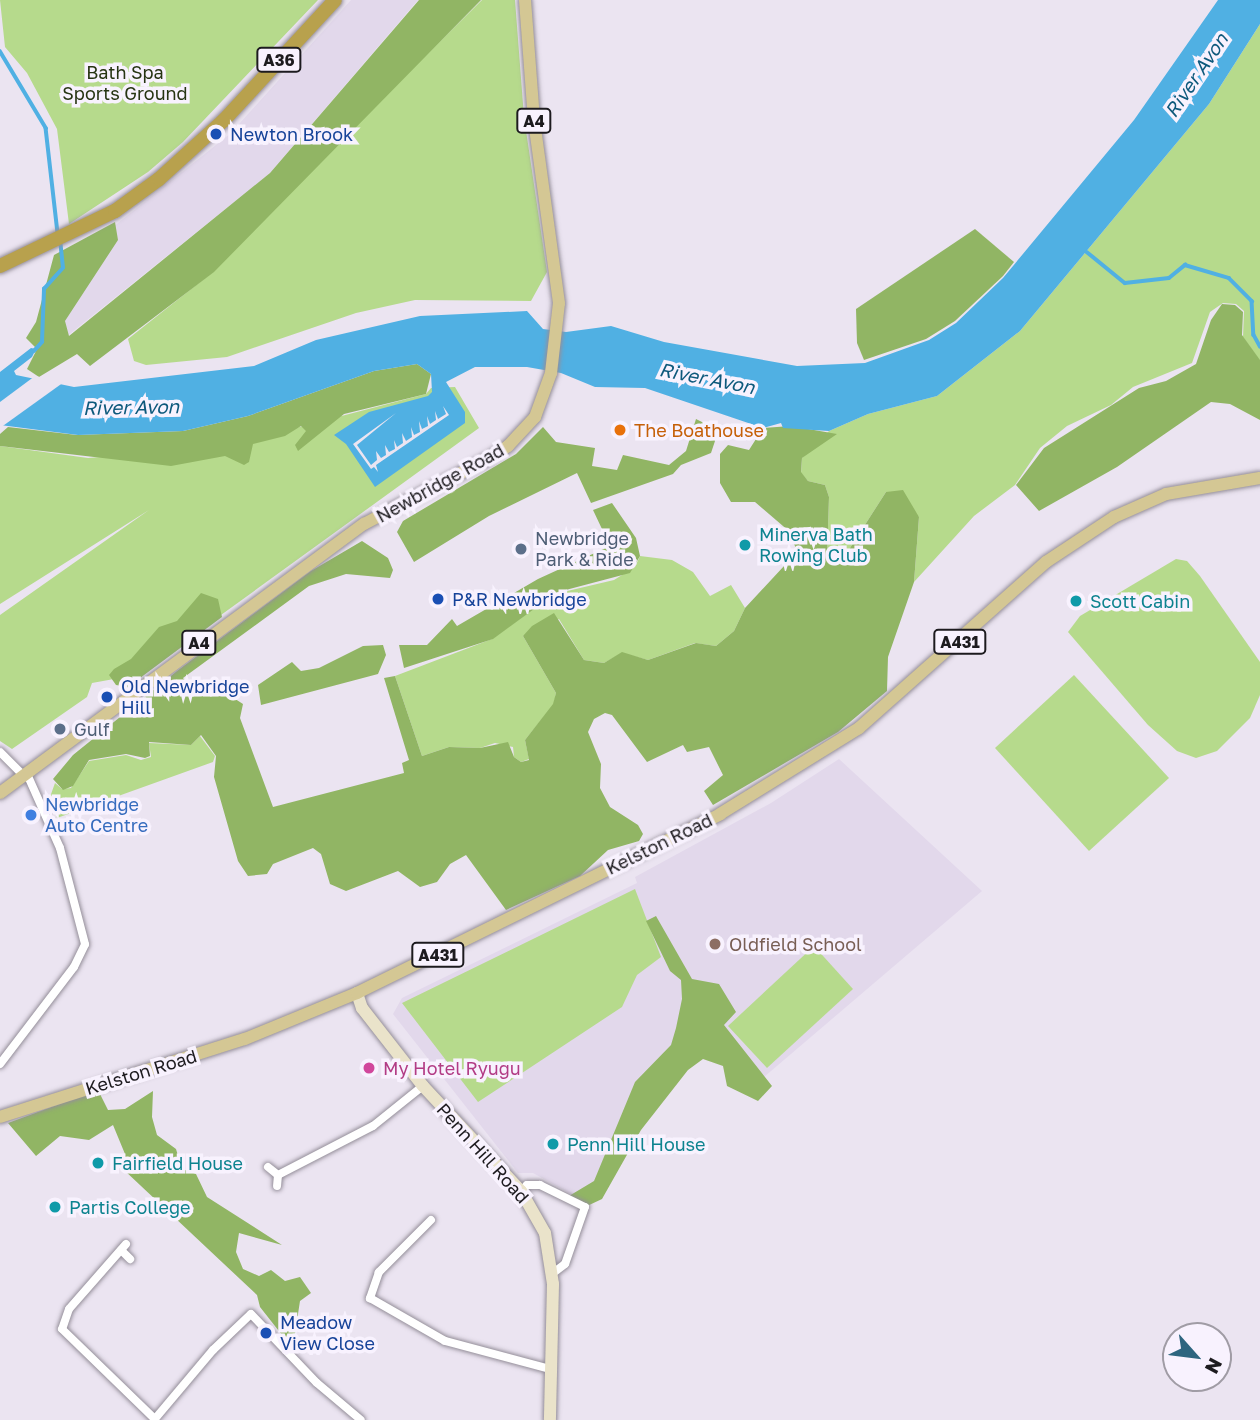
<!DOCTYPE html>
<style>
body{margin:0}
#map{position:relative;width:1260px;height:1420px;overflow:hidden;background:#ebe4f1;font-family:"Golos Text",sans-serif}
div>[style]{position:absolute}
.built>*{inset:0;background:#e2d8eb}
.green>*{inset:0;background:#b6da8c}
.forest>*{inset:0;background:#91b564}
.water>*{inset:0;background:#50b0e3}
.pier>*{inset:0;background:#ebe4f1}
.stream>*{height:3.5px;margin:-1.75px;padding:0 1.75px;transform-origin:1.75px;border-radius:1.75px;background:#50b0e3}
.roads{filter:drop-shadow(0 0 2px #948e99) drop-shadow(0 0 2px #948e99)}
.street>*{height:8px;margin:-4px;padding:0 4px;transform-origin:4px;border-radius:4px;background:#fff}
.secondary>*{height:12px;margin:-6px;padding:0 6px;transform-origin:6px;border-radius:6px;background:#eae3ca}
.primary>*{height:12px;margin:-6px;padding:0 6px;transform-origin:6px;border-radius:6px;background:#d4c794}
.highway>*{height:14px;margin:-7px;padding:0 7px;transform-origin:7px;border-radius:7px;background:#b8a14d}
.dots>*{width:19px;height:19px;translate:-50% -50%;box-sizing:border-box;border:4px solid #f8f2fe;border-radius:50%}
span{translate:-50% -50%;white-space:nowrap;text-align:center;line-height:1.15;-webkit-text-stroke:7px #f8f2fe;paint-order:stroke}
.shield-label span{padding:2px 5px;background:#f8f2fe;border:2px solid;border-radius:5px;-webkit-text-stroke-width:0}
.shield-label{font-size:16px;color:#1d1b1f;font-weight:700}
.park-label{font-size:18px;color:#263412}
.transit-label{font-size:18px;color:#164399}
.left{translate:0 -50%;text-align:left}
.food-label{font-size:18px;color:#c56008}
.street-label{font-size:18px;color:#1d1b1f}
.culture-label{font-size:18px;color:#0d838f}
.service-label{font-size:18px;color:#4e5e75}
.shop-label{font-size:18px;color:#366cbe}
.education-label{font-size:18px;color:#785e54}
.hotel-label{font-size:18px;color:#b23c85}
.water-label{font-size:19px;color:#0e597c;font-style:italic}
.north{position:absolute;left:1162px;top:1322px;width:70px;height:70px;box-sizing:border-box;background:#f8f2fe;border:2px solid #a09ca5;border-radius:50%;rotate:118deg;font-size:19px;font-weight:700;line-height:28px;text-align:center;color:#1d1b1f}
.north::after{content:'';display:block;margin:auto;width:24px;height:32px;background:#2d657f;clip-path:polygon(50% 0,100% 100%,50% 72%,0 100%)}
</style>
<div id="map">
<div class="built">
<i style="clip-path:polygon(351px 0,418px 0,269px 174px,61px 341px,56px 333px,103px 235px,231px 133px)"></i>
<i style="clip-path:polygon(839px 759px,982px 891px,764px 1077px,700px 1027px,584px 1201px,533px 1173px,518px 1173px,393px 1014px,402px 998px,637px 883px,635px 877px,771px 803px)"></i>
</div>
<div class="green">
<i style="clip-path:polygon(0 0,318px 0,183px 142px,148px 172px,69px 224px,57px 129px,27px 73px,5px 47px)"></i>
<i style="clip-path:polygon(482px 0,515px 0,524px 117px,547px 272px,531px 301px,415px 300px,356px 313px,227px 357px,146px 365px,134px 361px,128px 339px,214px 271px,315px 165px)"></i>
<i style="clip-path:polygon(1260px 24px,1260px 361px,1243px 337px,1244px 311px,1236px 304px,1223px 303px,1210px 312px,1192px 363px,1133px 387px,1111px 405px,1067px 426px,1040px 448px,1015px 485px,974px 516px,914px 582px,919px 517px,886px 492px,843px 559px,827px 559px,829px 497px,825px 485px,808px 481px,801px 473px,802px 458px,829px 431px,868px 414px,937px 396px,1020px 331px,1209px 104px)"></i>
<i style="clip-path:polygon(455px 387px,479px 428px,221px 615px,114px 679px,92px 683px,87px 697px,12px 749px,0 741px,0 615px,149px 510px,0 604px,0 446px,88px 458px,184px 451px,253px 439px,426px 394px,431px 388px)"></i>
<i style="clip-path:polygon(640px 556px,672px 560px,693px 572px,710px 596px,731px 585px,745px 608px,734px 631px,716px 646px,695px 643px,648px 660px,622px 653px,604px 663px,584px 660px,559px 619px,523px 636px,556px 693px,554px 704px,525px 740px,529px 759px,521px 762px,514px 757px,513px 747px,495px 743px,480px 748px,449px 747px,422px 756px,395px 676px,492px 639px,545px 600px,542px 597px,614px 580px,635px 567px)"></i>
<i style="clip-path:polygon(1176px 559px,1187px 561px,1200px 576px,1260px 662px,1260px 695px,1250px 718px,1217px 751px,1196px 758px,1177px 751px,1148px 725px,1068px 632px,1080px 616px)"></i>
<i style="clip-path:polygon(1074px 675px,1169px 778px,1089px 851px,995px 748px)"></i>
<i style="clip-path:polygon(200px 736px,215px 756px,213px 762px,57px 818px,50px 797px,55px 783px,62px 789px,71px 788px,89px 761px,126px 755px,141px 760px,151px 757px,149px 743px,191px 745px)"></i>
<i style="clip-path:polygon(635px 889px,661px 957px,637px 975px,622px 1007px,478px 1102px,402px 1003px)"></i>
<i style="clip-path:polygon(814px 946px,853px 989px,767px 1068px,728px 1026px)"></i>
</div>
<div class="forest">
<i style="clip-path:polygon(419px 0,481px 0,214px 272px,90px 366px,77px 354px,39px 377px,27px 369px,37px 349px,26px 338px,36px 322px,54px 255px,115px 222px,118px 240px,65px 321px,69px 336px,270px 173px)"></i>
<i style="clip-path:polygon(975px 229px,1014px 262px,1003px 276px,955px 321px,926px 339px,864px 360px,857px 343px,856px 309px)"></i>
<i style="clip-path:polygon(1222px 304px,1235px 305px,1243px 312px,1242px 335px,1260px 360px,1260px 420px,1230px 404px,1211px 402px,1117px 467px,1039px 511px,1016px 485px,1044px 448px,1139px 388px,1166px 381px,1196px 364px,1211px 320px)"></i>
<i style="clip-path:polygon(417px 364px,431px 374px,426px 394px,344px 414px,298px 451px,295px 445px,306px 431px,301px 426px,285px 436px,253px 444px,249px 462px,244px 465px,225px 456px,171px 466px,0 446px,0 434px,8px 427px,77px 435px,183px 431px,248px 416px,374px 371px)"></i>
<i style="clip-path:polygon(696px 419px,710px 426px,715px 441px,711px 453px,681px 465px,673px 474px,591px 503px,577px 473px,489px 516px,414px 562px,397px 532px,403px 521px,516px 454px,543px 427px,556px 442px,595px 448px,592px 466px,617px 470px,623px 455px,669px 465px,686px 451px)"></i>
<i style="clip-path:polygon(791px 426px,837px 434px,802px 458px,801px 472px,808px 481px,825px 485px,829px 497px,827px 559px,843px 559px,886px 492px,903px 490px,919px 517px,914px 582px,888px 657px,887px 691px,838px 732px,713px 805px,704px 791px,723px 775px,709px 747px,687px 752px,683px 745px,647px 762px,612px 715px,605px 713px,594px 719px,588px 732px,601px 764px,600px 788px,610px 807px,638px 825px,643px 834px,639px 841px,608px 850px,580px 876px,506px 910px,466px 855px,450px 864px,437px 882px,420px 887px,398px 871px,346px 891px,330px 884px,321px 854px,313px 848px,273px 864px,267px 874px,248px 876px,238px 861px,214px 777px,216px 756px,201px 735px,191px 745px,149px 742px,150px 756px,145px 758px,126px 754px,89px 760px,73px 786px,63px 790px,53px 779px,73px 755px,177px 671px,311px 571px,362px 541px,388px 558px,393px 570px,390px 578px,346px 574px,309px 586px,183px 678px,196px 696px,207px 688px,213px 696px,229px 695px,243px 704px,240px 718px,273px 807px,404px 773px,402px 763px,409px 760px,384px 678px,395px 676px,422px 756px,449px 747px,480px 748px,508px 742px,514px 757px,521px 762px,529px 760px,525px 740px,553px 704px,556px 693px,523px 636px,532px 626px,554px 613px,584px 660px,604px 663px,622px 652px,648px 660px,696px 643px,716px 646px,734px 631px,745px 608px,797px 552px,790px 532px,755px 502px,731px 502px,720px 483px,720px 454px,728px 445px,749px 450px,763px 428px)"></i>
<i style="clip-path:polygon(612px 503px,636px 538px,640px 556px,630px 573px,543px 596px,545px 601px,493px 639px,404px 668px,399px 645px,427px 645px,452px 619px,457px 626px,538px 579px,610px 546px,593px 510px)"></i>
<i style="clip-path:polygon(201px 593px,218px 599px,222px 617px,128px 687px,116px 685px,109px 675px,114px 669px,131px 659px,159px 627px,177px 621px)"></i>
<i style="clip-path:polygon(383px 645px,386px 655px,378px 674px,261px 705px,258px 685px,292px 662px,301px 671px,319px 668px,363px 646px)"></i>
<i style="clip-path:polygon(656px 916px,692px 979px,719px 984px,736px 1012px,724px 1025px,772px 1086px,758px 1101px,727px 1086px,723px 1066px,703px 1059px,688px 1070px,641px 1130px,602px 1199px,585px 1207px,569px 1196px,594px 1181px,635px 1082px,671px 1045px,676px 1028px,682px 999px,681px 980px,670px 971px,646px 921px)"></i>
<i style="clip-path:polygon(98px 1090px,108px 1110px,125px 1109px,153px 1091px,152px 1117px,157px 1135px,176px 1149px,182px 1169px,196px 1174px,207px 1197px,282px 1245px,239px 1233px,236px 1252px,243px 1269px,259px 1276px,271px 1270px,285px 1281px,300px 1277px,311px 1293px,300px 1301px,294px 1340px,282px 1335px,260px 1307px,257px 1295px,124px 1170px,125px 1154px,113px 1125px,89px 1140px,60px 1136px,36px 1156px,8px 1123px)"></i>
</div>
<div class="water">
<i style="clip-path:polygon(1218px 0,1260px 0,1260px 24px,1209px 104px,1020px 331px,937px 396px,868px 414px,829px 431px,783px 428px,781px 423px,763px 428px,645px 388px,595px 387px,561px 373px,527px 367px,475px 367px,446px 382px,465px 412px,465px 423px,375px 487px,346px 444px,334px 435px,369px 412px,428px 396px,432px 392px,431px 374px,417px 364px,374px 371px,248px 416px,183px 431px,78px 435px,0 425px,0 372px,31px 348px,36px 349px,32px 357px,14px 371px,16px 375px,74px 387px,254px 366px,316px 340px,420px 316px,527px 311px,543px 329px,566px 332px,611px 326px,664px 342px,797px 366px,865px 363px,929px 340px,956px 323px,1003px 278px,1134px 120px)"></i>
</div>
<div class="pier">
<i style="clip-path:polygon(35px 376px,64px 382px,0 428px,0 402px)"></i>
<i style="clip-path:polygon(443px 406px,449px 415px,376px 465px,378px 472px,374px 467px,371px 469px,353px 444px,396px 413px,357px 445px,371px 465px,377px 460px,376px 451px,381px 458px,386px 455px,385px 445px,389px 452px,395px 449px,394px 440px,397px 447px,403px 443px,402px 433px,406px 441px,412px 437px,411px 427px,414px 435px,420px 432px,419px 421px,422px 429px,428px 426px,427px 416px,430px 424px,436px 420px,435px 411px,438px 419px,446px 414px)"></i>
</div>
<div class="stream">
<i style="left:0;top:51px;width:90px;rotate:59.1deg"></i>
<i style="left:46px;top:128px;width:107px;rotate:83.5deg"></i>
<i style="left:1087px;top:252px;width:49px;rotate:39.2deg"></i>
<i style="left:1125px;top:283px;width:44px;rotate:-6.5deg"></i>
<i style="left:1169px;top:278px;width:21px;rotate:-39deg"></i>
<i style="left:1185px;top:265px;width:46px;rotate:16.5deg"></i>
<i style="left:1229px;top:278px;width:33px;rotate:45deg"></i>
<i style="left:1252px;top:301px;width:34px;rotate:87deg"></i>
<i style="left:1254px;top:335px;width:13px;rotate:61deg"></i>
<i style="left:34px;top:351px;width:12px;rotate:-48deg"></i>
<i style="left:42px;top:342px;width:53px;rotate:-87.8deg"></i>
<i style="left:44px;top:289px;width:28px;rotate:-48deg"></i>
<i style="left:63px;top:268px;width:27px;rotate:-96deg"></i>
</div>
<div class="roads">
<div class="street">
<i style="left:0;top:752px;width:35px;rotate:45deg"></i>
<i style="left:0;top:1064px;width:122px;rotate:-52.7deg"></i>
<i style="left:74px;top:967px;width:25px;rotate:-64deg"></i>
<i style="left:85px;top:944px;width:99px;rotate:-104.6deg"></i>
<i style="left:60px;top:848px;width:79px;rotate:-114deg"></i>
<i style="left:268px;top:1167px;width:13px;rotate:39deg"></i>
<i style="left:278px;top:1175px;width:11px;rotate:95deg"></i>
<i style="left:278px;top:1175px;width:107px;rotate:-27.3deg"></i>
<i style="left:373px;top:1126px;width:64px;rotate:-38.7deg"></i>
<i style="left:521px;top:1191px;width:8px;rotate:-45deg"></i>
<i style="left:527px;top:1185px;width:13px"></i>
<i style="left:540px;top:1185px;width:50px;rotate:26.1deg"></i>
<i style="left:585px;top:1207px;width:60px;rotate:109.3deg"></i>
<i style="left:565px;top:1264px;width:15px;rotate:143deg"></i>
<i style="left:431px;top:1220px;width:74px;rotate:135deg"></i>
<i style="left:379px;top:1272px;width:28px;rotate:109deg"></i>
<i style="left:370px;top:1298px;width:86px;rotate:29.8deg"></i>
<i style="left:445px;top:1341px;width:109px;rotate:14.9deg"></i>
<i style="left:126px;top:1244px;width:86px;rotate:131.2deg"></i>
<i style="left:69px;top:1309px;width:21px;rotate:109deg"></i>
<i style="left:62px;top:1329px;width:129px;rotate:44.1deg"></i>
<i style="left:121px;top:1250px;width:13px;rotate:45deg"></i>
<i style="left:154px;top:1420px;width:92px;rotate:-49.9deg"></i>
<i style="left:213px;top:1350px;width:52px;rotate:-43.5deg"></i>
<i style="left:251px;top:1314px;width:95px;rotate:46.3deg"></i>
<i style="left:317px;top:1383px;width:57px;rotate:40.1deg"></i>
</div>
<div class="secondary">
<i style="left:357px;top:993px;width:16px;rotate:72deg"></i>
<i style="left:362px;top:1008px;width:99px;rotate:52deg"></i>
<i style="left:423px;top:1086px;width:144px;rotate:47deg"></i>
<i style="left:521px;top:1191px;width:48px;rotate:60.3deg"></i>
<i style="left:545px;top:1233px;width:52px;rotate:81.1deg"></i>
<i style="left:553px;top:1284px;width:136px;rotate:91.3deg"></i>
</div>
<div class="primary">
<i style="left:0;top:793px;width:453px;rotate:-36.5deg"></i>
<i style="left:364px;top:524px;width:140px;rotate:-27.7deg"></i>
<i style="left:488px;top:459px;width:24px;rotate:-33deg"></i>
<i style="left:508px;top:446px;width:40px;rotate:-47deg"></i>
<i style="left:535px;top:417px;width:47px;rotate:-70deg"></i>
<i style="left:551px;top:373px;width:70px;rotate:-83.5deg"></i>
<i style="left:559px;top:303px;width:185px;rotate:-97.8deg"></i>
<i style="left:534px;top:120px;width:120px;rotate:-94.3deg"></i>
<i style="left:0;top:1117px;width:257px;rotate:-17.7deg"></i>
<i style="left:245px;top:1039px;width:121px;rotate:-22.3deg"></i>
<i style="left:357px;top:993px;width:405px;rotate:-26.2deg"></i>
<i style="left:720px;top:814px;width:163px;rotate:-31.7deg"></i>
<i style="left:859px;top:728px;width:250px;rotate:-41.6deg"></i>
<i style="left:1046px;top:562px;width:82px;rotate:-33.5deg"></i>
<i style="left:1114px;top:517px;width:57px;rotate:-23.9deg"></i>
<i style="left:1166px;top:494px;width:95px;rotate:-9.7deg"></i>
</div>
<div class="highway">
<i style="left:0;top:266px;width:127px;rotate:-25.6deg"></i>
<i style="left:115px;top:211px;width:54px;rotate:-36deg"></i>
<i style="left:159px;top:179px;width:88px;rotate:-42.2deg"></i>
<i style="left:224px;top:120px;width:163px;rotate:-47.2deg"></i>
</div>
</div>
<div class="dots">
<i style="left:216px;top:134px;background:#1a4fb4"></i>
<i style="left:620px;top:430px;background:#e8710a"></i>
<i style="left:745px;top:545px;background:#0f9aa8"></i>
<i style="left:521px;top:549px;background:#5c6f8a"></i>
<i style="left:438px;top:599px;background:#1a4fb4"></i>
<i style="left:1076px;top:601px;background:#0f9aa8"></i>
<i style="left:107px;top:697px;background:#1a4fb4"></i>
<i style="left:60px;top:729px;background:#5c6f8a"></i>
<i style="left:31px;top:815px;background:#3f7fe0"></i>
<i style="left:715px;top:944px;background:#8d6e63"></i>
<i style="left:369px;top:1068px;background:#d1479c"></i>
<i style="left:553px;top:1144px;background:#0f9aa8"></i>
<i style="left:98px;top:1163px;background:#0f9aa8"></i>
<i style="left:55px;top:1207px;background:#0f9aa8"></i>
<i style="left:266px;top:1333px;background:#1a4fb4"></i>
</div>
<div class="shield-label">
<span style="left:279px;top:60px">A36</span>
<span style="left:534px;top:121px">A4</span>
<span style="left:960px;top:642px">A431</span>
<span style="left:199px;top:643px">A4</span>
<span style="left:438px;top:955px">A431</span>
</div>
<div class="park-label">
<span style="left:125px;top:83px">Bath Spa<br>Sports Ground</span>
</div>
<div class="transit-label">
<span class="left" style="left:230px;top:134px">Newton Brook</span>
<span class="left" style="left:452px;top:599px">P&amp;R Newbridge</span>
<span class="left" style="left:121px;top:697px">Old Newbridge<br>Hill</span>
<span class="left" style="left:280px;top:1333px">Meadow<br>View Close</span>
</div>
<div class="food-label">
<span class="left" style="left:634px;top:430px">The Boathouse</span>
</div>
<div class="street-label">
<span style="left:440px;top:483px;rotate:-29deg">Newbridge Road</span>
<span style="left:659px;top:844px;rotate:-26deg">Kelston Road</span>
<span style="left:141px;top:1072px;rotate:-17deg">Kelston Road</span>
<span style="left:483px;top:1153px;rotate:48deg">Penn Hill Road</span>
</div>
<div class="culture-label">
<span class="left" style="left:759px;top:545px">Minerva Bath<br>Rowing Club</span>
<span class="left" style="left:1090px;top:601px">Scott Cabin</span>
<span class="left" style="left:567px;top:1144px">Penn Hill House</span>
<span class="left" style="left:112px;top:1163px">Fairfield House</span>
<span class="left" style="left:69px;top:1207px">Partis College</span>
</div>
<div class="service-label">
<span class="left" style="left:535px;top:549px">Newbridge<br>Park &amp; Ride</span>
<span class="left" style="left:74px;top:729px">Gulf</span>
</div>
<div class="shop-label">
<span class="left" style="left:45px;top:815px">Newbridge<br>Auto Centre</span>
</div>
<div class="education-label">
<span class="left" style="left:729px;top:944px">Oldfield School</span>
</div>
<div class="hotel-label">
<span class="left" style="left:383px;top:1068px">My Hotel Ryugu</span>
</div>
<div class="water-label">
<span style="left:1196px;top:75px;rotate:-56deg">River Avon</span>
<span style="left:707px;top:378px;rotate:11deg">River Avon</span>
<span style="left:131px;top:407px;rotate:-1deg">River Avon</span>
</div>
<div class="north">N</div>
</div>
